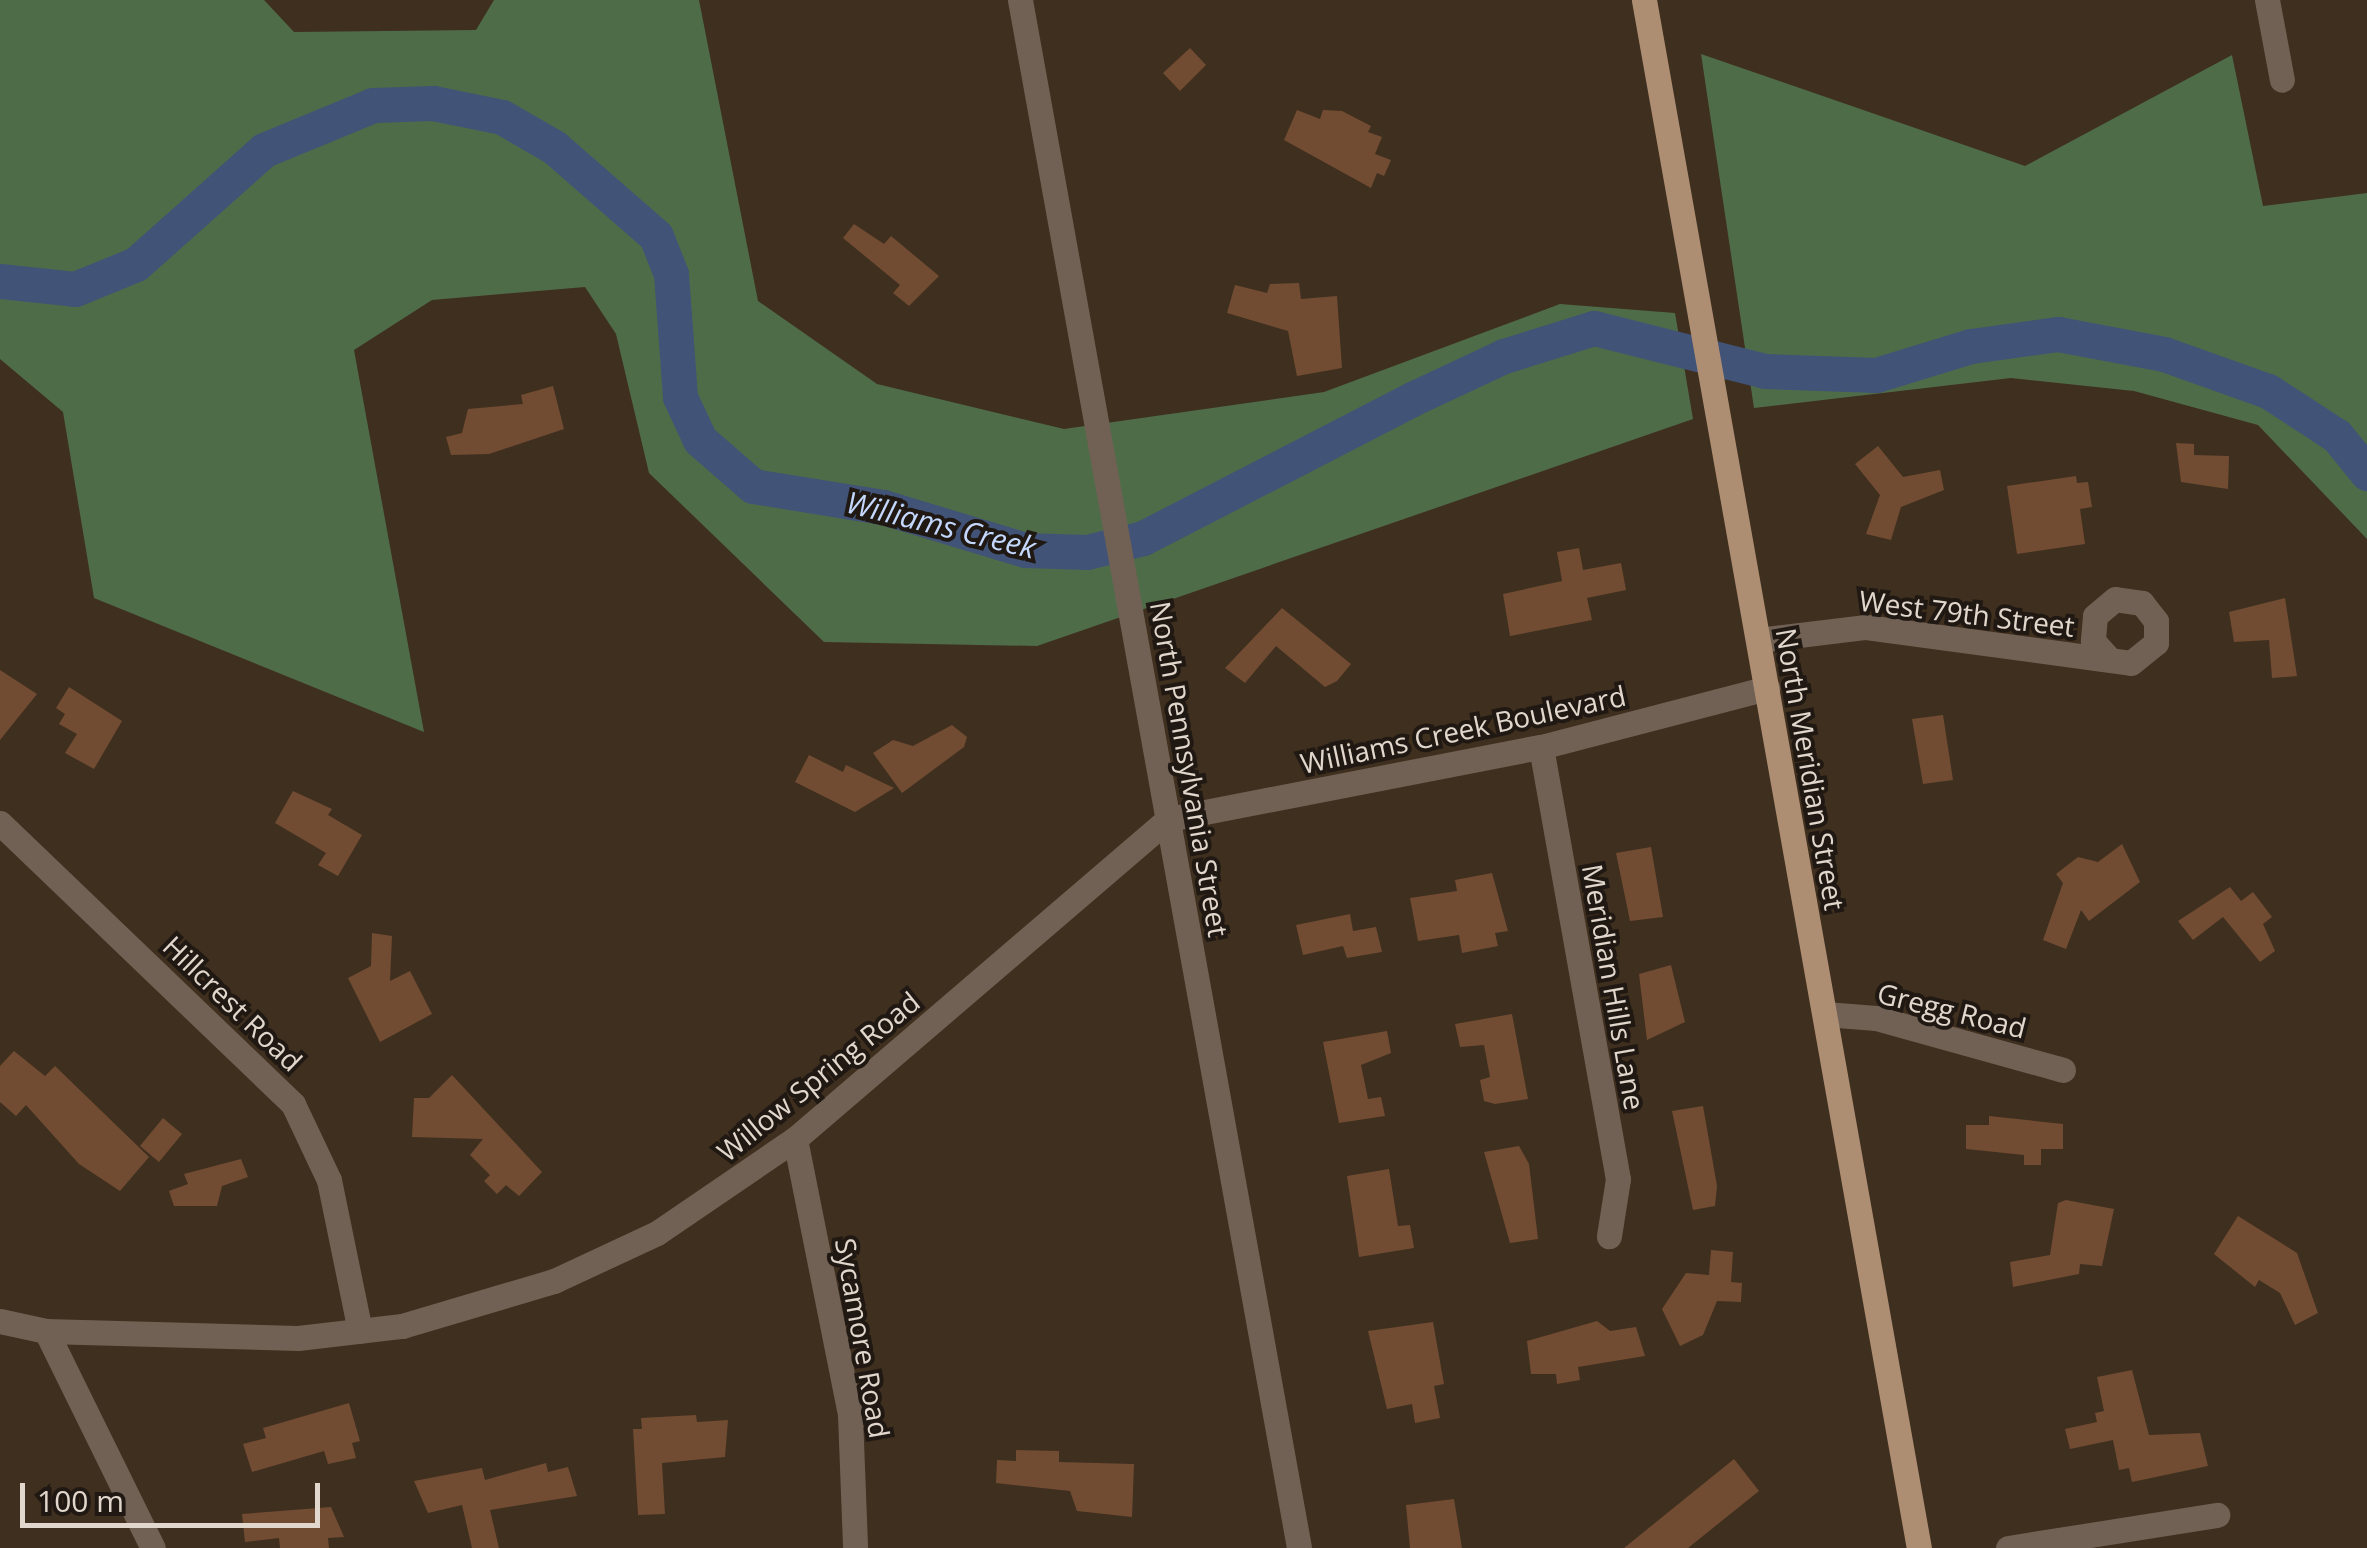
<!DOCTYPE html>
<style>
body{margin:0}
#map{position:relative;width:2367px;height:1548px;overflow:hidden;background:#3f2f1f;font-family:"Open Sans",sans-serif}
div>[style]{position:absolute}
.forest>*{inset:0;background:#4f6c49}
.river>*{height:35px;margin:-17.5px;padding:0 17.5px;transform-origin:17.5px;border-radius:17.5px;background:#415377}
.building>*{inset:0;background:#714c32}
.minor>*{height:25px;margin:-12.5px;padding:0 12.5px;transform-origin:12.5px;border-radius:12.5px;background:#716154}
.major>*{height:25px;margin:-12.5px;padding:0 12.5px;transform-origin:12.5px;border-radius:12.5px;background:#ae8e73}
span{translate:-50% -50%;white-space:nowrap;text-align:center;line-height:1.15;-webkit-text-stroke:8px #201812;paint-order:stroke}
.street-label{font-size:28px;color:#e1d7cd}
.water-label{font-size:30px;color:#c4d8fd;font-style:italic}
.scale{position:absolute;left:20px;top:1483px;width:300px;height:45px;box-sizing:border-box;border:5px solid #e1d7cd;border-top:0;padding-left:12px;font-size:30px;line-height:35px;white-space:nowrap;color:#e1d7cd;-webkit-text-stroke:8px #201812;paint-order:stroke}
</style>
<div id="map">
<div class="forest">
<i style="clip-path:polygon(0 0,264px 0,294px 32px,476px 30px,494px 0,699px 0,758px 301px,877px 384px,1064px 429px,1324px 392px,1560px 304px,1675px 313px,1693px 419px,1037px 646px,824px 642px,649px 473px,616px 334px,585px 287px,432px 300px,354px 350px,424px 732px,94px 598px,63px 412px,0 359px)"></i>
<i style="clip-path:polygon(1701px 54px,2025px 166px,2232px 55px,2263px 206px,2367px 193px,2367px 539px,2258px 425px,2134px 391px,2011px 378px,1754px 408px)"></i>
</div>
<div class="river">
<i style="left:0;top:281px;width:75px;rotate:6.1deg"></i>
<i style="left:75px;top:289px;width:66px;rotate:-22.3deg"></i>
<i style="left:136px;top:264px;width:171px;rotate:-41.7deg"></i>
<i style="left:264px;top:150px;width:118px;rotate:-22.4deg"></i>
<i style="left:373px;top:105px;width:60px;rotate:-1.9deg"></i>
<i style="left:433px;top:103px;width:70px;rotate:11.5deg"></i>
<i style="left:502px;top:117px;width:60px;rotate:30deg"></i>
<i style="left:554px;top:147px;width:135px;rotate:41.1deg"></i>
<i style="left:656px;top:236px;width:41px;rotate:68.5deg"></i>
<i style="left:671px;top:274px;width:123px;rotate:85.8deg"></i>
<i style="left:680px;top:397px;width:47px;rotate:65.1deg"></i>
<i style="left:700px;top:440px;width:70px;rotate:41deg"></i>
<i style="left:753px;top:486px;width:132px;rotate:9.2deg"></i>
<i style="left:883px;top:507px;width:148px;rotate:16.8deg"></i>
<i style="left:1025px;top:550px;width:62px;rotate:1.8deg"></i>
<i style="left:1087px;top:552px;width:58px;rotate:-14deg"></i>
<i style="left:1143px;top:538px;width:303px;rotate:-27.3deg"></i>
<i style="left:1412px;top:399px;width:102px;rotate:-25.1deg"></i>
<i style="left:1504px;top:356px;width:94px;rotate:-17.3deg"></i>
<i style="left:1594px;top:328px;width:176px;rotate:14.1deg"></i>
<i style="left:1765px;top:371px;width:111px;rotate:2.1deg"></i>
<i style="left:1876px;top:375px;width:99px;rotate:-17deg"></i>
<i style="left:1971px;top:346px;width:88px;rotate:-7.9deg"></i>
<i style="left:2058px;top:334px;width:108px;rotate:10.7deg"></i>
<i style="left:2164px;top:354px;width:110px;rotate:19.6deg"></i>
<i style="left:2268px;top:391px;width:82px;rotate:33.1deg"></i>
<i style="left:2337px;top:436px;width:48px;rotate:51deg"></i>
</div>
<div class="building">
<i style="clip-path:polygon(1190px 48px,1206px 65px,1180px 91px,1163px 73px)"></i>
<i style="clip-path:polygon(1297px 110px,1320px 119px,1323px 110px,1342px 111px,1371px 126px,1368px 132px,1382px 137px,1375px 154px,1391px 160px,1384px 176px,1377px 173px,1371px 188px,1284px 140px)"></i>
<i style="clip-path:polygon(854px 224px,884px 244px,891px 236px,939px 276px,909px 306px,893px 293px,900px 285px,843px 238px)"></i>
<i style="clip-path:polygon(1299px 283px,1301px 299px,1337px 296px,1342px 368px,1297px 376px,1288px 331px,1227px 313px,1235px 285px,1267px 293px,1270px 284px)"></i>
<i style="clip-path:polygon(553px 386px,564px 429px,489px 454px,451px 455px,446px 437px,462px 433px,468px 409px,523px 404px,521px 395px)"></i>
<i style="clip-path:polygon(2176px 443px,2194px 444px,2194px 455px,2229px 456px,2228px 489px,2181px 482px)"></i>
<i style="clip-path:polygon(1878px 446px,1903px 477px,1940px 470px,1944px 490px,1901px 507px,1891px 540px,1866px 534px,1880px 495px,1855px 464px)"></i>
<i style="clip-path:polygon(2076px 476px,2077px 483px,2088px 482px,2092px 507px,2080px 509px,2085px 544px,2017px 554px,2007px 486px)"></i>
<i style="clip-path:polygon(1579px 548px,1583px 570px,1621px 563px,1626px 590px,1587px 598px,1592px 620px,1510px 636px,1503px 594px,1562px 581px,1557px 552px)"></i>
<i style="clip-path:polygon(2285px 598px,2297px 676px,2272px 678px,2269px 640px,2234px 642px,2229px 612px)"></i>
<i style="clip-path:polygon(1282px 608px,1351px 664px,1337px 681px,1325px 687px,1276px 646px,1245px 683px,1225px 668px)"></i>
<i style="clip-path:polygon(0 670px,37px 694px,0 740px)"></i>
<i style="clip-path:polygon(69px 687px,122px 721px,94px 769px,65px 753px,77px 734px,59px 724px,65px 714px,56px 708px)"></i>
<i style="clip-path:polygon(1943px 715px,1953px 780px,1923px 784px,1912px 719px)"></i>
<i style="clip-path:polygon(952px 725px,967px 737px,964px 747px,902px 793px,873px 753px,893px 740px,913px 746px)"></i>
<i style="clip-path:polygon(809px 755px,843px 772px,846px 765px,894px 788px,855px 812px,795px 782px)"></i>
<i style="clip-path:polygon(293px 791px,332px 809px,328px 815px,362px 835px,338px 876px,318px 865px,326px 853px,275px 823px)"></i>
<i style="clip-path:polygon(2122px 844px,2140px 882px,2089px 921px,2081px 910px,2066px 949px,2043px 940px,2063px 883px,2056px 874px,2078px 857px,2098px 862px)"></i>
<i style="clip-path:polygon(1651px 847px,1663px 917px,1630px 921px,1616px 853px)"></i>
<i style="clip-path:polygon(1492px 873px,1508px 931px,1495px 933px,1498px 946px,1462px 953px,1459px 935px,1418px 941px,1410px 898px,1457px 891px,1455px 880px)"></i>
<i style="clip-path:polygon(2230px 887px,2241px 901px,2253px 892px,2272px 917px,2263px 924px,2275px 951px,2260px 962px,2223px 917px,2193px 940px,2178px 921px)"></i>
<i style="clip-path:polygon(1350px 914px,1353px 931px,1376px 927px,1382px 952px,1347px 958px,1343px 946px,1303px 955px,1296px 925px)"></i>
<i style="clip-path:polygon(372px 933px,392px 936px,390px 981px,410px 971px,432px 1014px,380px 1042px,348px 978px,371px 966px)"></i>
<i style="clip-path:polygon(1671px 965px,1685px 1022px,1647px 1040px,1639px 974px)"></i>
<i style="clip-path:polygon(1512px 1014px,1528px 1099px,1495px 1104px,1484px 1101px,1480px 1080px,1490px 1077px,1484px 1045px,1460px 1047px,1455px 1024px)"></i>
<i style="clip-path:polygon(1387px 1031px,1391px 1053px,1361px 1065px,1368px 1099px,1381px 1097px,1385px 1116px,1339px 1123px,1323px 1042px)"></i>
<i style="clip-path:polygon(14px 1051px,45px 1076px,55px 1066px,149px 1157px,120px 1191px,79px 1164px,26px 1105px,16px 1116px,0 1102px,0 1066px)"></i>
<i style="clip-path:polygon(452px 1075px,542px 1172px,519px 1196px,506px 1185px,497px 1194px,484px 1181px,490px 1175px,470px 1155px,483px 1139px,412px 1137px,414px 1098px,429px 1098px)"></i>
<i style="clip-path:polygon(1703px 1106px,1717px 1186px,1715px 1206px,1693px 1210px,1672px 1111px)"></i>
<i style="clip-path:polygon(1989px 1116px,2063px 1124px,2063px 1149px,2041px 1149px,2041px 1165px,2024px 1165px,2024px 1155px,1966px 1149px,1966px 1125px,1989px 1125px)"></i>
<i style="clip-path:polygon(163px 1118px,182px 1134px,159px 1162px,140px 1146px)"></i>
<i style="clip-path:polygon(1519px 1146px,1529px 1164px,1538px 1239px,1510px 1243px,1484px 1152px)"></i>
<i style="clip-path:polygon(241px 1159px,248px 1177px,222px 1186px,217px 1206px,174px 1206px,169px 1191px,188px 1184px,184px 1174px)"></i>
<i style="clip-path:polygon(1389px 1169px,1398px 1226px,1410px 1225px,1414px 1248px,1359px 1257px,1347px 1176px)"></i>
<i style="clip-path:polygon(2066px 1200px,2114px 1209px,2102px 1266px,2080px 1264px,2079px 1274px,2013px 1287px,2010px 1262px,2050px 1255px,2058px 1203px)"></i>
<i style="clip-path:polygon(2238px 1216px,2297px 1253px,2318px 1313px,2295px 1325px,2280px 1293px,2259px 1280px,2255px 1287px,2214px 1254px)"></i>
<i style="clip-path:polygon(1711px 1250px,1733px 1252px,1731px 1282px,1742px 1283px,1741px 1302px,1717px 1301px,1703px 1335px,1680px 1346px,1662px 1309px,1686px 1273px,1709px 1275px)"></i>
<i style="clip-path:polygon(1597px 1321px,1610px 1331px,1636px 1327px,1645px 1356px,1578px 1367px,1580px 1380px,1557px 1384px,1556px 1374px,1531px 1374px,1527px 1341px)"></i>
<i style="clip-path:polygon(1433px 1322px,1444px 1384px,1434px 1386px,1440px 1418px,1415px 1423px,1412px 1404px,1387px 1409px,1368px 1331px)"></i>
<i style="clip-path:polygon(2132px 1370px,2149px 1435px,2200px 1433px,2208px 1466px,2132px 1482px,2129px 1468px,2119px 1470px,2113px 1440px,2070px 1449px,2065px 1429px,2097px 1422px,2095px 1413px,2104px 1411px,2097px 1377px)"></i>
<i style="clip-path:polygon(349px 1403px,360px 1441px,352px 1443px,356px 1458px,328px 1464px,324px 1451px,252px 1472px,243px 1444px,266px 1438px,263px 1428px)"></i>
<i style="clip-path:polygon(696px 1415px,697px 1422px,728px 1420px,725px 1457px,662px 1463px,665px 1514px,638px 1515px,633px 1429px,642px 1429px,641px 1418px)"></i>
<i style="clip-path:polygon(1016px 1450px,1059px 1451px,1059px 1462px,1134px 1464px,1132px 1517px,1077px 1511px,1070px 1491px,996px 1483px,997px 1460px,1016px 1461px)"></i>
<i style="clip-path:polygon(1734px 1459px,1759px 1491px,1688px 1548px,1624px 1548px)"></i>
<i style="clip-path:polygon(546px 1463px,548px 1472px,568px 1467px,577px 1496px,490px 1510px,499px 1548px,472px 1548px,462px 1505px,428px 1513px,414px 1481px,482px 1468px,485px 1480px)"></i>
<i style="clip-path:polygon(1454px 1499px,1462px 1548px,1410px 1548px,1406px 1505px)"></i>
<i style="clip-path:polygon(331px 1507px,344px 1537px,328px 1538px,329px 1548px,280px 1548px,279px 1538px,245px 1542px,242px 1514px)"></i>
</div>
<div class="minor">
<i style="left:1020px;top:0;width:1573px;rotate:79.78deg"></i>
<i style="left:2267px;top:0;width:81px;rotate:79.4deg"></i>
<i style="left:1758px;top:640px;width:109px;rotate:-6.9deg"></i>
<i style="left:1866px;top:627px;width:267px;rotate:7.7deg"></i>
<i style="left:2131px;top:663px;width:32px;rotate:-39deg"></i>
<i style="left:2156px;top:643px;width:22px;rotate:-90deg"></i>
<i style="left:2156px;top:621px;width:23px;rotate:-128deg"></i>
<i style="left:2142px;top:603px;width:27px;rotate:-172deg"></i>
<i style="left:2115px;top:599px;width:26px;rotate:140deg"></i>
<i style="left:2095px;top:616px;width:25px;rotate:95deg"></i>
<i style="left:2093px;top:641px;width:25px;rotate:48deg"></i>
<i style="left:1541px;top:747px;width:439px;rotate:79.9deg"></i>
<i style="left:1618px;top:1179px;width:58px;rotate:99deg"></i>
<i style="left:0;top:823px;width:406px;rotate:43.8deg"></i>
<i style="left:293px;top:1104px;width:84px;rotate:64.7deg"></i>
<i style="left:329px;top:1180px;width:154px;rotate:78.4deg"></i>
<i style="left:1825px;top:1014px;width:51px;rotate:4.5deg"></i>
<i style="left:1876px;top:1018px;width:194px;rotate:15.5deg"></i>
<i style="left:795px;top:1139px;width:281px;rotate:78.7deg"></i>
<i style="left:850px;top:1415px;width:133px;rotate:87.8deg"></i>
<i style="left:0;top:1321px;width:47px;rotate:12.3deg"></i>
<i style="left:46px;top:1331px;width:242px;rotate:63.8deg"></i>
<i style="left:46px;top:1331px;width:252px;rotate:1.6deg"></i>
<i style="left:298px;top:1338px;width:105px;rotate:-6.6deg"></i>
<i style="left:402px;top:1326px;width:159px;rotate:-16.5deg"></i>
<i style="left:554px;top:1281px;width:114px;rotate:-25deg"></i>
<i style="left:657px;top:1233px;width:167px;rotate:-34.3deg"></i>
<i style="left:795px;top:1139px;width:492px;rotate:-40.6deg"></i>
<i style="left:1169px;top:819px;width:379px;rotate:-11deg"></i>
<i style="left:1541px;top:747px;width:234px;rotate:-14.6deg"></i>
<i style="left:2008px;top:1548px;width:212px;rotate:-9deg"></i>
</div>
<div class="major">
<i style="left:1644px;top:0;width:1572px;rotate:79.93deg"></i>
</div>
<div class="street-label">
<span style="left:1967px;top:613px;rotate:7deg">West 79th Street</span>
<span style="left:1463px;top:729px;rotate:-12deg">Williams Creek Boulevard</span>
<span style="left:1190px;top:769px;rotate:80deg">North Pennsylvania Street</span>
<span style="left:1811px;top:769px;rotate:80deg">North Meridian Street</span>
<span style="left:1614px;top:987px;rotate:80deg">Meridian Hills Lane</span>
<span style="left:233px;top:1003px;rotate:44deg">Hillcrest Road</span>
<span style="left:1952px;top:1010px;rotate:14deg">Gregg Road</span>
<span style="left:818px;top:1076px;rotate:-39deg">Willow Spring Road</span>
<span style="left:863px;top:1338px;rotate:80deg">Sycamore Road</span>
</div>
<div class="water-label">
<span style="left:941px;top:525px;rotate:14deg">Williams Creek</span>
</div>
<div class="scale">100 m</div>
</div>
